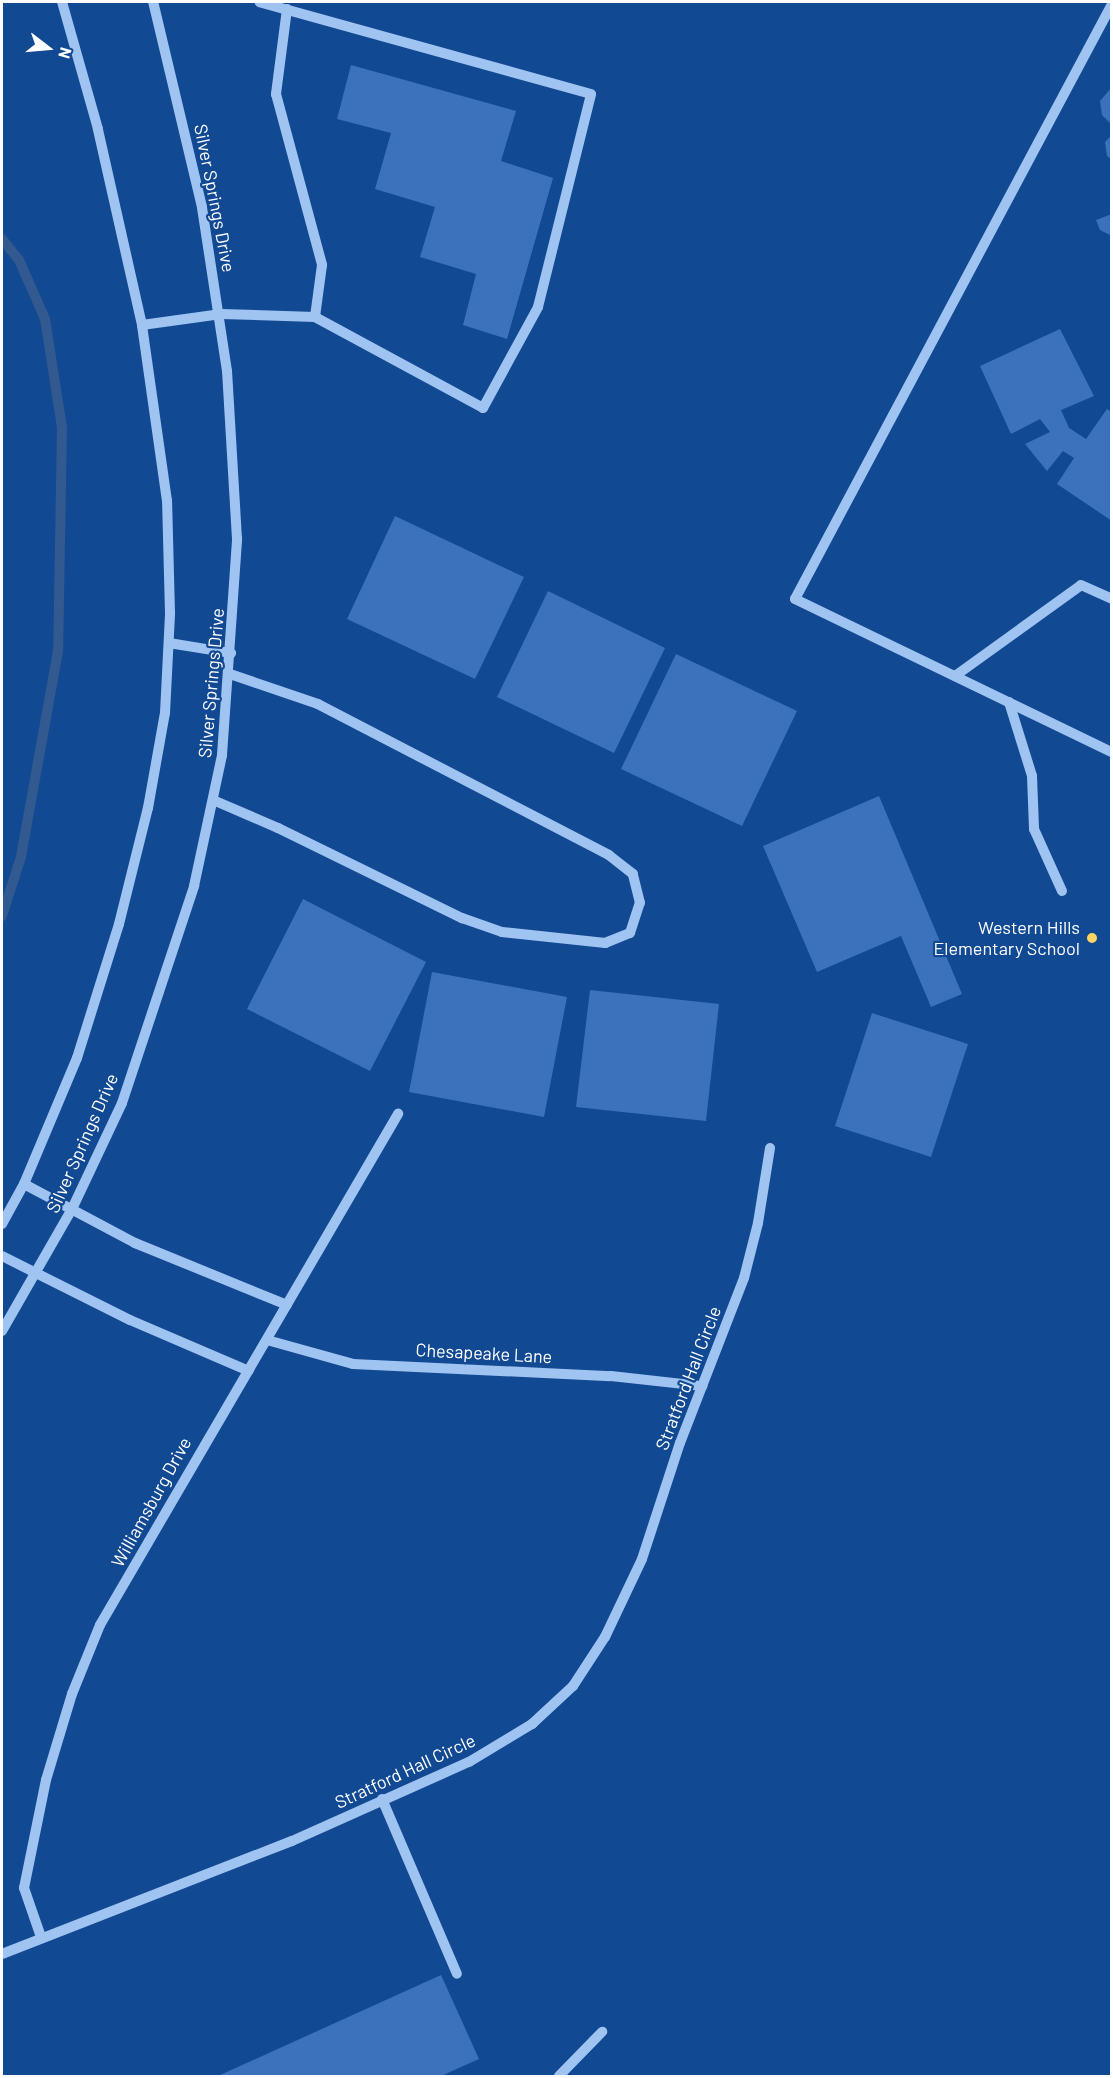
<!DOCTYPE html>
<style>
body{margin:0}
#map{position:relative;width:1113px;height:2078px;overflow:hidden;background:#124993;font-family:Barlow,sans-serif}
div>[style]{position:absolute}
.stream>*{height:10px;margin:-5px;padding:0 5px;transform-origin:5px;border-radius:5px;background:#325990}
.building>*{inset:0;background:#3b72bb}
.minor>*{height:10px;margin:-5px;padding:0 5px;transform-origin:5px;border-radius:5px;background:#a0c4f2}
.dots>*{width:16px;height:16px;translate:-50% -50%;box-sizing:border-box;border:3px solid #124993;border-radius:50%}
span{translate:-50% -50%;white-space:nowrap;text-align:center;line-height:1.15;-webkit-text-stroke:4.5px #124993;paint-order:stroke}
.street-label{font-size:18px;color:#fff}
.poi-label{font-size:18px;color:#fff}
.right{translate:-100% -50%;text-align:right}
.frame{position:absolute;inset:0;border:3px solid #fff;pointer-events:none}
.north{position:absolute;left:18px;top:18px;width:60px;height:60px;-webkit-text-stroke:4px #124993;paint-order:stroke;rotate:106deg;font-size:16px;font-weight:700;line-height:24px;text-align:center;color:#fff}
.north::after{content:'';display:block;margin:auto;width:21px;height:27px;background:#fff;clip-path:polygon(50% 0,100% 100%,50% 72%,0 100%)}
</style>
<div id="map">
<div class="stream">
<i style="left:2px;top:239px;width:27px;rotate:51deg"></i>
<i style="left:19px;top:260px;width:64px;rotate:66.2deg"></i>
<i style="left:45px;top:319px;width:110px;rotate:81.1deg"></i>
<i style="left:62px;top:428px;width:223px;rotate:91deg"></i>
<i style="left:58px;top:651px;width:209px;rotate:100.2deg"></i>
<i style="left:21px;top:857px;width:62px;rotate:107.9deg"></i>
</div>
<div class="building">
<i style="clip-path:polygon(351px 65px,516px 111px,501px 161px,553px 178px,507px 339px,463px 325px,476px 274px,420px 257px,435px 207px,375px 189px,391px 133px,337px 119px)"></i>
<i style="clip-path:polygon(1112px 87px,1112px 125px,1102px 115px,1100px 101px)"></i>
<i style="clip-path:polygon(1112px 135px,1112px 160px,1107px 156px,1105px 142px)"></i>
<i style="clip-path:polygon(1112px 214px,1112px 236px,1100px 230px,1096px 220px)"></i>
<i style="clip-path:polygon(1060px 329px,1094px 396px,1061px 410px,1069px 428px,1086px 439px,1107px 409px,1112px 412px,1112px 521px,1057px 484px,1074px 458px,1063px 451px,1047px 471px,1025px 444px,1050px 432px,1040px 419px,1011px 434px,980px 366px)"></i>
<i style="clip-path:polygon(395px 516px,524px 577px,475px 679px,347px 619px)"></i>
<i style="clip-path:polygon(548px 591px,665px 648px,614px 753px,497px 697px)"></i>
<i style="clip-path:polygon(676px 654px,797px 711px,742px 826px,621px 769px)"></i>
<i style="clip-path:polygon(879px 796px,962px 994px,931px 1007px,901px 936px,817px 972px,763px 846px)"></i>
<i style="clip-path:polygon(303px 899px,426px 962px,370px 1071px,247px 1009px)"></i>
<i style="clip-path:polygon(432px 972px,567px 997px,544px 1117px,409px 1092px)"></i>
<i style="clip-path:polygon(590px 990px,719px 1004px,706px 1121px,576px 1107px)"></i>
<i style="clip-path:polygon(872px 1013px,968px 1044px,931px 1157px,835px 1126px)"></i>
<i style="clip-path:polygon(441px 1975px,479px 2059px,441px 2076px,218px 2076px)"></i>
</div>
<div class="minor">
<i style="left:1112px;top:4px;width:674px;rotate:118.05deg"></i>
<i style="left:795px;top:599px;width:352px;rotate:25.8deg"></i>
<i style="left:287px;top:9px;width:86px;rotate:97.4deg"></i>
<i style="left:276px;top:94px;width:177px;rotate:74.9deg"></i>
<i style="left:322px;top:265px;width:52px;rotate:97.7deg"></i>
<i style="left:142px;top:325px;width:80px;rotate:-7.9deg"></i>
<i style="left:221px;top:314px;width:94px;rotate:1.8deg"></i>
<i style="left:315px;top:317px;width:191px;rotate:28.4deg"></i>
<i style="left:483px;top:408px;width:115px;rotate:-61.4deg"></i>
<i style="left:538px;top:307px;width:219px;rotate:-76deg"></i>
<i style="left:591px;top:94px;width:344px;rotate:-164.5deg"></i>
<i style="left:169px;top:643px;width:63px;rotate:9.2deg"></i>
<i style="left:955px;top:676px;width:155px;rotate:-35.8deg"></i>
<i style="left:1081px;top:585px;width:34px;rotate:24deg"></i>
<i style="left:1009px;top:702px;width:77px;rotate:72.7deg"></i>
<i style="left:1032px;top:776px;width:53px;rotate:87.8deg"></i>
<i style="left:1034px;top:829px;width:68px;rotate:65.7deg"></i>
<i style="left:213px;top:800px;width:71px;rotate:23.3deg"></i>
<i style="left:278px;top:828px;width:205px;rotate:26.1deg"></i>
<i style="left:462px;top:918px;width:42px;rotate:19.3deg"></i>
<i style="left:502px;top:932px;width:104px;rotate:6.1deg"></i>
<i style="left:605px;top:943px;width:27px;rotate:-22deg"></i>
<i style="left:630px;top:933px;width:32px;rotate:-72deg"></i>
<i style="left:640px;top:903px;width:30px;rotate:-104deg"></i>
<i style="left:633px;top:874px;width:31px;rotate:-142deg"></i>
<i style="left:609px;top:855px;width:328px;rotate:-152.6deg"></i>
<i style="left:318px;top:704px;width:93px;rotate:-161.2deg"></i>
<i style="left:24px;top:1184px;width:126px;rotate:28deg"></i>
<i style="left:135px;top:1243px;width:164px;rotate:22.2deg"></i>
<i style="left:2px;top:1224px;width:46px;rotate:-61.2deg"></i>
<i style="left:24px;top:1184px;width:137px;rotate:-67.2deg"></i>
<i style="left:77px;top:1058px;width:140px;rotate:-72.6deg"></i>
<i style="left:119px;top:924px;width:120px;rotate:-76deg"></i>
<i style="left:148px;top:808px;width:97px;rotate:-79.9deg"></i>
<i style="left:165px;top:713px;width:100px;rotate:-87.1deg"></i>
<i style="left:170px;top:613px;width:112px;rotate:-91.5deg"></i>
<i style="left:167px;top:501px;width:178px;rotate:-98.1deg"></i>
<i style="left:142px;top:325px;width:201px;rotate:-102.7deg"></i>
<i style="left:98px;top:129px;width:132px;rotate:-105.8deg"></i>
<i style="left:2px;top:1256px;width:143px;rotate:26.6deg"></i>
<i style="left:130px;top:1320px;width:129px;rotate:23.2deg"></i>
<i style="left:2px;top:1331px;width:141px;rotate:-60.2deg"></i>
<i style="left:72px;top:1209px;width:117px;rotate:-64.7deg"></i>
<i style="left:122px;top:1103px;width:229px;rotate:-71.6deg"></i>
<i style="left:194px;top:886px;width:134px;rotate:-77.9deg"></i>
<i style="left:222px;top:755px;width:217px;rotate:-86deg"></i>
<i style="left:237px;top:539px;width:168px;rotate:-93.4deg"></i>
<i style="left:227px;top:371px;width:166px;rotate:-98.7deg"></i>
<i style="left:202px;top:207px;width:211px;rotate:-103.4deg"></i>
<i style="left:267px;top:1340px;width:89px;rotate:15.6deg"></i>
<i style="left:353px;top:1364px;width:258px;rotate:2.7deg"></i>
<i style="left:611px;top:1376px;width:92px;rotate:6.3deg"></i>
<i style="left:382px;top:1799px;width:190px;rotate:66.8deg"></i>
<i style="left:41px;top:1937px;width:52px;rotate:-109.1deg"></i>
<i style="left:24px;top:1888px;width:110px;rotate:-78.5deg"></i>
<i style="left:46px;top:1780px;width:90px;rotate:-73.2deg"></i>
<i style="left:72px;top:1694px;width:74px;rotate:-67.9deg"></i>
<i style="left:100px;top:1625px;width:592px;rotate:-59.75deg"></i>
<i style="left:2px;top:1954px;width:311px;rotate:-21.3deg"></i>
<i style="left:292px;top:1841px;width:194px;rotate:-24.1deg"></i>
<i style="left:469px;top:1762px;width:74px;rotate:-31.1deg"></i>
<i style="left:532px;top:1724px;width:56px;rotate:-42.8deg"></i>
<i style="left:573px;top:1686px;width:59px;rotate:-56.9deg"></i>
<i style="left:605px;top:1637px;width:86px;rotate:-64.6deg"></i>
<i style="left:642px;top:1559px;width:122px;rotate:-71.9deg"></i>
<i style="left:680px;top:1443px;width:177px;rotate:-68.8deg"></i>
<i style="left:744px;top:1278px;width:57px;rotate:-75.7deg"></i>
<i style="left:758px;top:1223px;width:76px;rotate:-80.9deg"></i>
<i style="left:559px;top:2076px;width:62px;rotate:-45.7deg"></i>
</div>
<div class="dots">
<i style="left:1092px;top:938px;background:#ffd461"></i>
</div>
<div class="street-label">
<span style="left:215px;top:198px;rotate:79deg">Silver Springs Drive</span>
<span style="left:211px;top:683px;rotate:-85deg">Silver Springs Drive</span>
<span style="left:82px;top:1143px;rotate:-66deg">Silver Springs Drive</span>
<span style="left:484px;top:1353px;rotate:3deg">Chesapeake Lane</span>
<span style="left:688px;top:1378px;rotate:-69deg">Stratford Hall Circle</span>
<span style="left:151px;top:1502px;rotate:-61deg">Williamsburg Drive</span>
<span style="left:405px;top:1771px;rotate:-25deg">Stratford Hall Circle</span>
</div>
<div class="poi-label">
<span class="right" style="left:1080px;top:938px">Western Hills<br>Elementary School</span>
</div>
<div class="frame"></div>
<div class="north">N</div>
</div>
